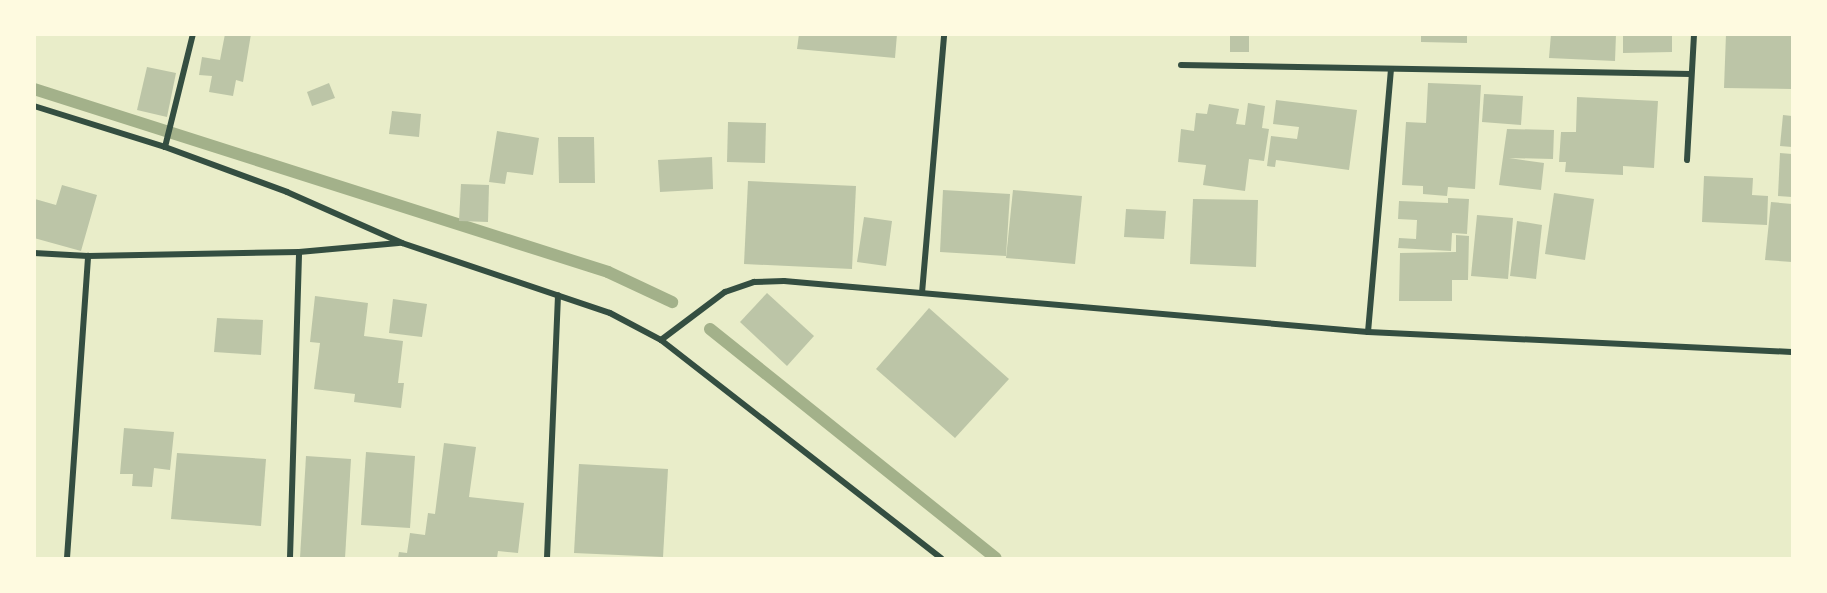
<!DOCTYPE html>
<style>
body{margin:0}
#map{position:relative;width:1827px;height:593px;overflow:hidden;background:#e9edc9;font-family:"PT Sans Narrow",sans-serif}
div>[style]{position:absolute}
.stream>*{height:12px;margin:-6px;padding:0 6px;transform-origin:6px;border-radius:6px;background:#a3b18a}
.building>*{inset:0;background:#bcc5a7}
.minor>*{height:6px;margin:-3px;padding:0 3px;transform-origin:3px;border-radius:3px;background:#344e41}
span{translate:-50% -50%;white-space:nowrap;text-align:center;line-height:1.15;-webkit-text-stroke:5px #fefae0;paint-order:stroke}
.frame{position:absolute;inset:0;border:36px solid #fefae0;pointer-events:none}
</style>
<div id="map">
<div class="stream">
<i style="left:34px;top:89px;width:602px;rotate:17.68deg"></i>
<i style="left:608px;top:272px;width:71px;rotate:25.1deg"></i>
<i style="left:710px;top:329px;width:366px;rotate:38.7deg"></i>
</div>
<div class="building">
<i style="clip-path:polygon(225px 34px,251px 34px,243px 82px,236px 80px,233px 96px,209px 92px,212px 76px,199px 75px,202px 57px,220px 60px)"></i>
<i style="clip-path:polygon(799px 34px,897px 34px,895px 58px,797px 49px)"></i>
<i style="clip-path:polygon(1230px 34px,1249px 34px,1249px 52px,1230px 52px)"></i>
<i style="clip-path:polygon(1421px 34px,1467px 34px,1467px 43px,1421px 42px)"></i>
<i style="clip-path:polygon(1551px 34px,1616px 34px,1615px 61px,1549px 58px)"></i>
<i style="clip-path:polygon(1623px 34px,1672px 34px,1672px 52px,1623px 53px)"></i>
<i style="clip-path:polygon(1726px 34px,1792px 34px,1792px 89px,1724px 88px)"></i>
<i style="clip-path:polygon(147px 67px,176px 73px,167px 117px,137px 110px)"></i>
<i style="clip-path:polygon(329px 83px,335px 98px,312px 106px,307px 92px)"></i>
<i style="clip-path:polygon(1428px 83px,1481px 85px,1475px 189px,1448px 187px,1447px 196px,1423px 194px,1423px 186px,1402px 185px,1406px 122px,1426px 123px)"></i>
<i style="clip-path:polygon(1484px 94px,1523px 96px,1521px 125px,1482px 122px)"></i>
<i style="clip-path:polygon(1577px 97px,1658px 101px,1654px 168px,1623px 166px,1623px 175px,1565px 172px,1566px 162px,1559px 162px,1561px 132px,1576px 132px)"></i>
<i style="clip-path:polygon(1276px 100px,1357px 110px,1349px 170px,1276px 160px,1275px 167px,1267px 166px,1271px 136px,1297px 139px,1299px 127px,1273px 124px)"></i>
<i style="clip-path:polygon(1248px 103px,1265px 106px,1262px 128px,1269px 129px,1264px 161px,1249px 159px,1245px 191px,1203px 185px,1206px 165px,1178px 162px,1181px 129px,1194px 131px,1196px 113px,1207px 114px,1209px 104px,1239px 109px,1236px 124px,1245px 125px)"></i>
<i style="clip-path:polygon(392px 111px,421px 114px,419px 137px,389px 134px)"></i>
<i style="clip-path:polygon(1783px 115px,1792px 116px,1792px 147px,1780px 146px)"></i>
<i style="clip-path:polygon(728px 122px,766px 123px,765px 163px,727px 162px)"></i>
<i style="clip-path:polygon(1507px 129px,1554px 130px,1553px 159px,1509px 158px,1544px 163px,1541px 190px,1499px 185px)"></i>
<i style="clip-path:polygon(497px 131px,539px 138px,533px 175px,507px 172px,505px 184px,489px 182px)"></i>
<i style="clip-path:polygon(558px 137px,594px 137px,595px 183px,559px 183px)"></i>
<i style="clip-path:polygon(1780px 153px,1792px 154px,1792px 197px,1778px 196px)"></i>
<i style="clip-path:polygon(712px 157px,713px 189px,660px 192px,658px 160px)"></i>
<i style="clip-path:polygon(1704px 176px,1753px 178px,1752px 195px,1768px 196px,1767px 225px,1702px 222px)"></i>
<i style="clip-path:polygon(748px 181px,856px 186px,852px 269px,744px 264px)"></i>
<i style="clip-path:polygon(461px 184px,489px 185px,488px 222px,459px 221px)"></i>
<i style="clip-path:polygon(62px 185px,97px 195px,81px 251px,34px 238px,35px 199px,56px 205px)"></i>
<i style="clip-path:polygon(943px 190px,1010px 194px,1006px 256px,940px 252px)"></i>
<i style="clip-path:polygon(1013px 190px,1082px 196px,1075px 264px,1006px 258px)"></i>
<i style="clip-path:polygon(1554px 193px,1594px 199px,1585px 260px,1545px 254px)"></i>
<i style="clip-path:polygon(1448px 198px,1469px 199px,1467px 234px,1452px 233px,1451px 251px,1398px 248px,1399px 238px,1416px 239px,1417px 220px,1398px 219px,1399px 201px,1448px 203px)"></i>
<i style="clip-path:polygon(1193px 199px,1258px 200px,1256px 267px,1190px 264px)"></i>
<i style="clip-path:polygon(1771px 202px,1792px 204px,1792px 262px,1765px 260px)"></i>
<i style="clip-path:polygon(1126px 209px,1166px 211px,1164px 239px,1124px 237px)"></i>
<i style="clip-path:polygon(1477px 215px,1513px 218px,1508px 279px,1471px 276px)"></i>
<i style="clip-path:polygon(864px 217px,892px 221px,886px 266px,857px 262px)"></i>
<i style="clip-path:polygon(1517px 221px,1542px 225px,1536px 279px,1510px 276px)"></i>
<i style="clip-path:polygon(1456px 235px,1469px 236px,1468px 280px,1452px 280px,1452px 301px,1399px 301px,1400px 253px,1456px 252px)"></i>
<i style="clip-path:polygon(767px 293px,814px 336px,787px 366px,740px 322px)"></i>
<i style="clip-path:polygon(315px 296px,368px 303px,364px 336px,403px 341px,398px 383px,404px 383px,401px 408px,354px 402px,355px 394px,314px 389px,320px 343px,310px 342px)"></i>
<i style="clip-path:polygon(393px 299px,427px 304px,422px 337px,389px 333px)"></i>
<i style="clip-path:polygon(929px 308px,1009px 379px,955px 438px,876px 369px)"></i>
<i style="clip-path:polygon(217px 318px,263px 320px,261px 355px,214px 352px)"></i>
<i style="clip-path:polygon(124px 428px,174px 432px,170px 470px,154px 468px,152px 487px,132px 486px,133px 474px,120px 474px)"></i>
<i style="clip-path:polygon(444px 443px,476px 447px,469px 497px,524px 503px,518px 553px,498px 551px,497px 558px,398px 558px,399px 552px,407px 553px,410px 533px,425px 535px,428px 513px,435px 514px)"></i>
<i style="clip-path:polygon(366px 452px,415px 456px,410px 528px,361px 525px)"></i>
<i style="clip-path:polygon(177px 453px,266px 459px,261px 526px,171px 519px)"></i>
<i style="clip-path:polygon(306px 456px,351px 459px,345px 558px,300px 558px)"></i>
<i style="clip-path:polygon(579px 464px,668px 469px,663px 557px,574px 553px)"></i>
</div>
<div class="minor">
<i style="left:1181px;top:65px;width:510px;rotate:1.01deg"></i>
<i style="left:34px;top:106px;width:137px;rotate:17.4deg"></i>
<i style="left:165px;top:147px;width:130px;rotate:20.2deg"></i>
<i style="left:287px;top:192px;width:126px;rotate:23.9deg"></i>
<i style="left:402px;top:243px;width:219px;rotate:18.6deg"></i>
<i style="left:610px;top:313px;width:58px;rotate:27.9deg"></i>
<i style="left:661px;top:340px;width:355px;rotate:37.9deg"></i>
<i style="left:165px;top:147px;width:116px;rotate:-76.1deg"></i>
<i style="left:1687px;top:160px;width:126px;rotate:-86.8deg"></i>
<i style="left:34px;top:253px;width:54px;rotate:3.2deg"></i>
<i style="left:88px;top:256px;width:211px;rotate:-1.1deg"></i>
<i style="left:299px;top:252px;width:100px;rotate:-5.1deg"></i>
<i style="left:922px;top:293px;width:260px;rotate:-85.1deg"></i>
<i style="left:1368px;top:332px;width:264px;rotate:-85deg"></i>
<i style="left:661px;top:340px;width:80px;rotate:-36.9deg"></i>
<i style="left:725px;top:292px;width:31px;rotate:-19deg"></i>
<i style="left:754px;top:282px;width:30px;rotate:-2deg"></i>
<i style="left:784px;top:281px;width:586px;rotate:4.99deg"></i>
<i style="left:1368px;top:332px;width:424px;rotate:2.7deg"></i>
<i style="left:67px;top:558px;width:303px;rotate:-86deg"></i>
<i style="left:290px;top:558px;width:306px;rotate:-88.3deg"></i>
<i style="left:547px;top:558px;width:263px;rotate:-87.6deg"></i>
</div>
<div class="frame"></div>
</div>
